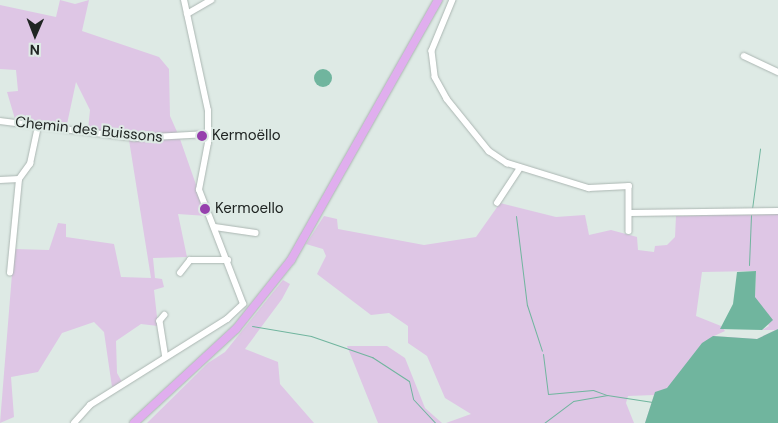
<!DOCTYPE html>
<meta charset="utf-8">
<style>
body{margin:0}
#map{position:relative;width:778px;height:423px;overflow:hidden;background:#deeae5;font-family:"DM Sans",sans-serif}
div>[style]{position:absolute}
.green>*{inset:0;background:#dec6e5}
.water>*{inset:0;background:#70b59e}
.round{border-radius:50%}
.stream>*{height:1px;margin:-0.5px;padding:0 0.5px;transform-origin:0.5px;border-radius:0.5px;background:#70b59e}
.roads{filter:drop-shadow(0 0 1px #abb6b2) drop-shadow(0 0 1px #abb6b2)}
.minor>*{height:5.5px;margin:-2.75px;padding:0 2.75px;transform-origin:2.75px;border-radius:2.75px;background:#fff}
.major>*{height:8px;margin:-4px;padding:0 4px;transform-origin:4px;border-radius:4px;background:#e0aeee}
.dots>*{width:14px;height:14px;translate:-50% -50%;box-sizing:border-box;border:2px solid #deeae5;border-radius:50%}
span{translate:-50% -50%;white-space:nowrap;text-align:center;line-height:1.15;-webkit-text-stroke:4px #deeae5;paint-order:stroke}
.street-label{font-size:15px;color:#202523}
.poi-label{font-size:15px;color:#202523}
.left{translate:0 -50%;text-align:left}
.north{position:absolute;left:10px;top:10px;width:50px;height:50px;-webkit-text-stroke:4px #deeae5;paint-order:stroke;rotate:181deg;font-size:14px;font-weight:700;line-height:20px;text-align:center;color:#202523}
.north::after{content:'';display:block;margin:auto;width:18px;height:22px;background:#202523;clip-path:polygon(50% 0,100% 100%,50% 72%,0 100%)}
</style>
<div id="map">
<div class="green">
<i style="clip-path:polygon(60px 0,75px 4px,89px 0,82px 31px,159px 57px,169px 69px,170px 116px,178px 134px,158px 136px,88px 130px,90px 110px,76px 82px,67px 124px,15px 119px,7px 92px,18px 91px,16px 70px,0 69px,0 5px,56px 17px)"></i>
<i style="clip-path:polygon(180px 139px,207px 216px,178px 214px,187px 257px,153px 258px,155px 278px,162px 279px,164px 287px,154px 290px,158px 326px,141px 324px,116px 341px,117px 373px,122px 382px,112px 387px,104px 332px,94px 322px,62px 333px,38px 372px,11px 377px,14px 417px,0 423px,14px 249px,49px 250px,58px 223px,66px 224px,66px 237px,114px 244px,121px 277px,151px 278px,129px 140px)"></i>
<i style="clip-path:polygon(evenodd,500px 203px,556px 217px,585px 215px,589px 235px,611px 230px,637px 237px,638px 250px,654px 252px,655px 246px,667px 245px,675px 237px,676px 216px,778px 214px,778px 423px,645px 423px,654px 395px,628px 396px,626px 403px,634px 423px,446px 423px,471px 414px,445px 398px,427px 356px,408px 343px,408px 326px,389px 313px,371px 315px,317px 274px,326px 256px,323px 249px,306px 244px,324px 216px,337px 219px,338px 229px,424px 245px,476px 237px,500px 203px,756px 271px,755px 297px,769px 326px,762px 330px,775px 330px,757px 339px,714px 336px,725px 331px,721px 326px,696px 316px,702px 272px,756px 271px)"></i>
<i style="clip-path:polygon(283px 280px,290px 284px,282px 299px,245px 349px,278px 362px,280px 384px,314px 423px,147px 423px,208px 363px,225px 352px)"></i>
<i style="clip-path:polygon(347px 346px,387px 346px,405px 358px,425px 408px,442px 423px,378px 423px)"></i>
</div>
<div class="water">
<i class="round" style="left:314px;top:69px;width:18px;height:18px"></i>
<i style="clip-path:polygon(756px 271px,755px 297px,773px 320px,762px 330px,720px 329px,733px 304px,737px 272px)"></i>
<i style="clip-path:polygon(778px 329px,778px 423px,645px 423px,655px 392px,667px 388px,702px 343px,713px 336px,757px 339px)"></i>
</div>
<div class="stream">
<i style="left:752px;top:209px;width:61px;rotate:-82.4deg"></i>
<i style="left:516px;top:216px;width:90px;rotate:83deg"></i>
<i style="left:527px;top:305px;width:48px;rotate:71.9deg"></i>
<i style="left:749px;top:265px;width:50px;rotate:-87.7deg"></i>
<i style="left:252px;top:326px;width:60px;rotate:9.6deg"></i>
<i style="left:311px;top:336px;width:65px;rotate:19deg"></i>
<i style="left:372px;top:357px;width:44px;rotate:33deg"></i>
<i style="left:409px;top:381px;width:18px;rotate:77deg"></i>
<i style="left:413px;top:399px;width:33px;rotate:47deg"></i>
<i style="left:543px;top:354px;width:40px;rotate:82.9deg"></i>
<i style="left:548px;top:394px;width:45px;rotate:-5.1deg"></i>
<i style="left:593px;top:390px;width:15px;rotate:20deg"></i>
<i style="left:544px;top:423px;width:36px;rotate:-37deg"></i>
<i style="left:573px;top:401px;width:35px;rotate:-10deg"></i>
<i style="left:607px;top:395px;width:46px;rotate:8.8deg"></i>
</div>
<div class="roads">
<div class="minor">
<i style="left:453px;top:0;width:55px;rotate:112.4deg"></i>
<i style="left:432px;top:51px;width:26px;rotate:83deg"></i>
<i style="left:435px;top:77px;width:25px;rotate:61deg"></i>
<i style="left:447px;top:99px;width:67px;rotate:51.1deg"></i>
<i style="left:489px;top:151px;width:22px;rotate:34deg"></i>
<i style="left:507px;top:163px;width:86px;rotate:17deg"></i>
<i style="left:589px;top:188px;width:40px;rotate:-2.9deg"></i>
<i style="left:629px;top:186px;width:45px;rotate:90deg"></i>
<i style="left:187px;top:14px;width:28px;rotate:-30deg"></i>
<i style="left:744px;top:56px;width:38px;rotate:25deg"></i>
<i style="left:0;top:121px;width:136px;rotate:7.2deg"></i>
<i style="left:135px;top:138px;width:73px;rotate:-3.1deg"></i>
<i style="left:0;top:180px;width:19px;rotate:-3deg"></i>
<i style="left:497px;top:203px;width:42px;rotate:-56.7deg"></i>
<i style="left:630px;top:213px;width:148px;rotate:-0.8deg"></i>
<i style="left:215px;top:227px;width:41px;rotate:8.3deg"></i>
<i style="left:10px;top:273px;width:94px;rotate:-84.5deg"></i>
<i style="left:19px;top:179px;width:19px;rotate:-54deg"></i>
<i style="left:30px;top:164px;width:39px;rotate:-78deg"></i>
<i style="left:180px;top:273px;width:16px;rotate:-52deg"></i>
<i style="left:190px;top:260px;width:38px"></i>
<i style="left:165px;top:315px;width:8px;rotate:130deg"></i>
<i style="left:160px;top:321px;width:36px;rotate:81deg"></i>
<i style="left:74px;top:423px;width:24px;rotate:-48deg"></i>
<i style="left:90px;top:405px;width:162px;rotate:-32.1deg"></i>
<i style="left:227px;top:319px;width:22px;rotate:-43deg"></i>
<i style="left:243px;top:304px;width:122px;rotate:-111.1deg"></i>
<i style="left:199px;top:190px;width:48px;rotate:-79.2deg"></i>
<i style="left:208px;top:143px;width:32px;rotate:-90deg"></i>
<i style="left:208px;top:111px;width:114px;rotate:-102.2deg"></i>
</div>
<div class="major">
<i style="left:134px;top:423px;width:139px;rotate:-42.7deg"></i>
<i style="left:236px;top:329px;width:88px;rotate:-51.4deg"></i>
<i style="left:291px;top:260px;width:299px;rotate:-60.5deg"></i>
</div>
</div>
<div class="dots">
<i style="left:202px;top:136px;background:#9640ad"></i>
<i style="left:205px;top:209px;background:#9640ad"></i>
</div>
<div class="street-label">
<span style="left:89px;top:130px;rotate:6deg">Chemin des Buissons</span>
</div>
<div class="poi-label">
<span class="left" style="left:212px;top:136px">Kermoëllo</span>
<span class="left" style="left:215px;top:209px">Kermoello</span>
</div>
<div class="north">N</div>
</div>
